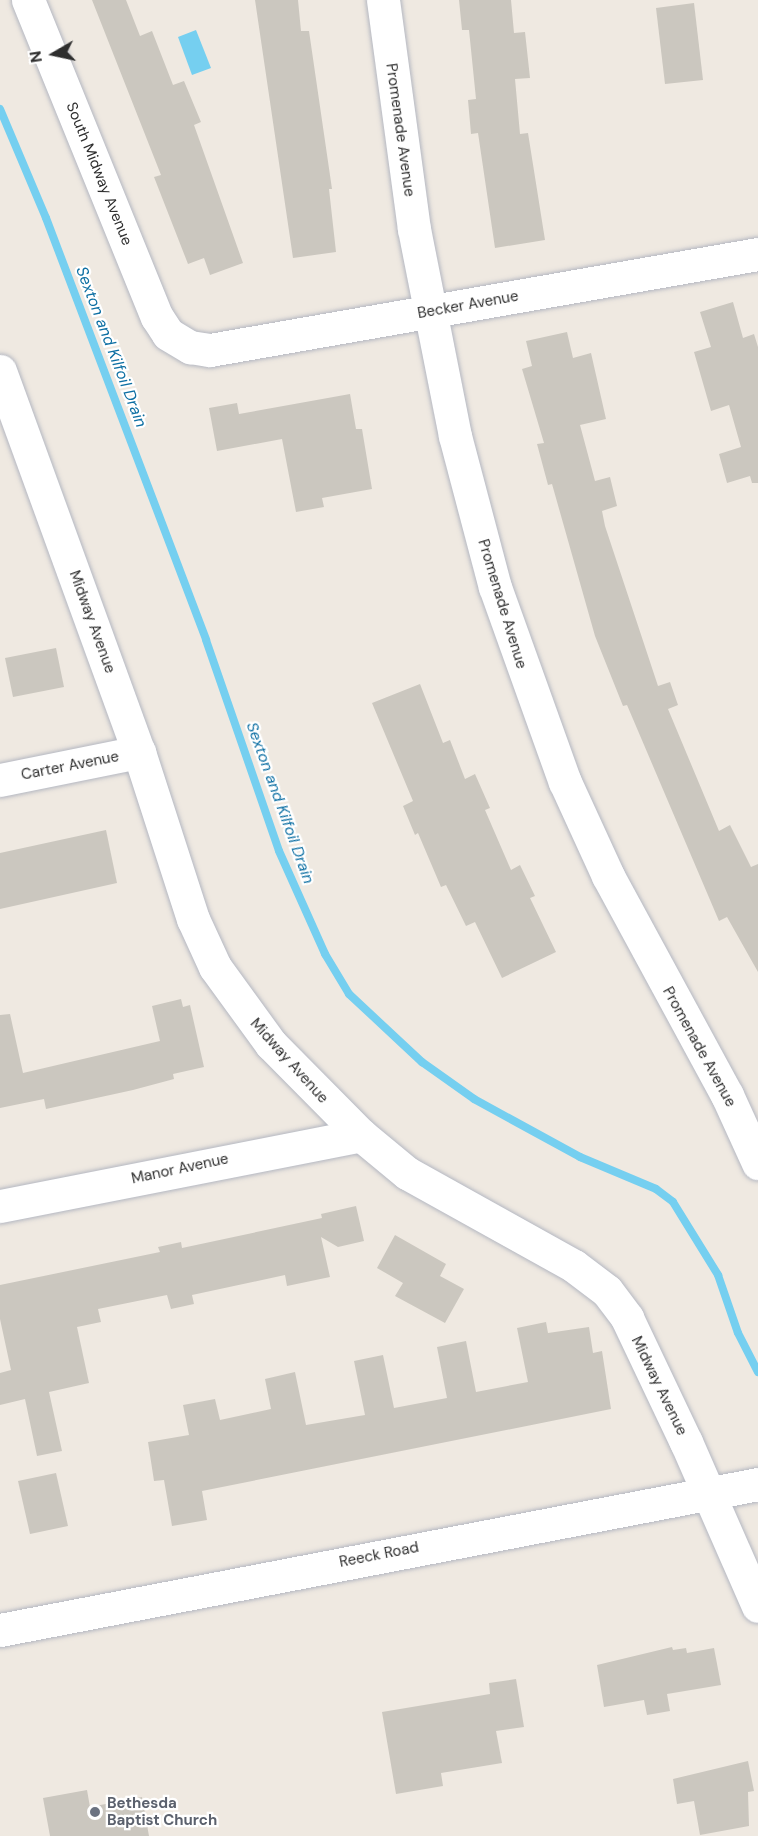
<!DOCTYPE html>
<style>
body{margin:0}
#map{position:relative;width:758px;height:1836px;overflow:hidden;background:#efe9e1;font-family:"DM Sans",sans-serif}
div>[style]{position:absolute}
.water>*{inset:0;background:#75cff0}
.stream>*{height:8px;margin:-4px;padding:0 4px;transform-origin:4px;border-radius:4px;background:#75cff0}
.building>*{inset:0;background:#cbc7bf}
.roads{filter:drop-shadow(0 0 2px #b4b7c1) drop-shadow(0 0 2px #b4b7c1)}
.minor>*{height:33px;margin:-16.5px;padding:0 16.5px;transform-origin:16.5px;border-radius:16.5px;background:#fff}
.dots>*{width:16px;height:16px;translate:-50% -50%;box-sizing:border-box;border:3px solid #fff;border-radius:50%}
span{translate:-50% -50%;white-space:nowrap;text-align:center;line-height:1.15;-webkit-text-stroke:4.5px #fff;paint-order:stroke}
.street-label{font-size:15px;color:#2e2e2e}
.worship-label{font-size:15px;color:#5b616d;font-weight:700}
.left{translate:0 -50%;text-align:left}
.water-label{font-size:16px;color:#0d6fa3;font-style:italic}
.north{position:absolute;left:24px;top:24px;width:60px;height:60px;-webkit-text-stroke:4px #fff;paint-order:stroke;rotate:261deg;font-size:16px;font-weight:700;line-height:24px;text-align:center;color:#2e2e2e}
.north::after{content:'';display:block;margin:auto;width:21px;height:27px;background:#2e2e2e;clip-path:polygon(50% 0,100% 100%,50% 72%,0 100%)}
</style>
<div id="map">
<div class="water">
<i style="clip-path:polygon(196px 30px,211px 68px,192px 75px,178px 37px)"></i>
</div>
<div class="stream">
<i style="left:0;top:109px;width:118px;rotate:67.1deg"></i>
<i style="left:46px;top:218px;width:451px;rotate:69.2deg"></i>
<i style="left:206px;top:640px;width:223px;rotate:70.9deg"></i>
<i style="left:279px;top:851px;width:113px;rotate:65.9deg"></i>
<i style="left:325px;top:954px;width:47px;rotate:59deg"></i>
<i style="left:349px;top:994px;width:100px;rotate:43deg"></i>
<i style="left:422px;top:1062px;width:64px;rotate:35.4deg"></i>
<i style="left:474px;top:1099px;width:121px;rotate:28.7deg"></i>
<i style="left:580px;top:1157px;width:82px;rotate:22.8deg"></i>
<i style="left:656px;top:1189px;width:21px;rotate:37deg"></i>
<i style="left:673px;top:1202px;width:86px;rotate:58.3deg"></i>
<i style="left:718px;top:1275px;width:61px;rotate:71deg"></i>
<i style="left:738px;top:1333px;width:44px;rotate:62.9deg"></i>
</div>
<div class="building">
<i style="clip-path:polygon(92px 0,126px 0,140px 36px,152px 31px,173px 85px,184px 81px,201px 122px,194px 125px,243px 263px,210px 275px,204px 258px,188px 264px,154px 177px,161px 175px)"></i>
<i style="clip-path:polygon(255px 0,298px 0,301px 31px,309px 31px,332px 189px,329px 189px,336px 252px,293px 258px)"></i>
<i style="clip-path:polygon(459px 0,511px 0,514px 33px,525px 32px,530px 78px,515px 79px,520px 134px,528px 133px,545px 240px,495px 248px,478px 133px,471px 134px,468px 100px,476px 99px,469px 30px,462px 30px)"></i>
<i style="clip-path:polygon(694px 3px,703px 80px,665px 84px,656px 8px)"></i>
<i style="clip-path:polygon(733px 302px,743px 338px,754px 334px,758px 347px,758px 483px,752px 483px,750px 476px,727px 483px,719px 454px,741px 447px,729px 405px,711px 411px,694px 352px,711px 347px,700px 312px)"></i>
<i style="clip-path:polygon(567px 332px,573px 358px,591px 353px,606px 419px,580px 425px,595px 481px,610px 477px,617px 506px,602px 511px,605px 526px,658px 686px,670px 682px,678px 705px,668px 709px,719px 831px,730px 825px,751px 867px,758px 864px,758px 972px,727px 917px,719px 921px,627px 705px,623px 706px,595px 636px,552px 484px,548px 485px,537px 444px,544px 443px,522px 369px,532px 366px,526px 341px)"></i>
<i style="clip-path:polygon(350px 394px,356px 429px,362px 429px,372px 489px,322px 498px,324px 507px,296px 512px,282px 439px,217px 451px,209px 408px,237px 403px,239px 414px)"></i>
<i style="clip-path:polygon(56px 648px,64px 687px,13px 697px,5px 658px)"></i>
<i style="clip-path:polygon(420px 684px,443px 743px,450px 740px,465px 779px,475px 774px,490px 808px,485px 810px,511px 870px,520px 865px,535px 896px,530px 898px,556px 952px,502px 978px,475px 922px,466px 926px,446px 885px,441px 887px,418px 833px,415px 835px,403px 806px,413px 801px,372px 703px)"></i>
<i style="clip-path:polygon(106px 830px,117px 883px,0 909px,0 853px)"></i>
<i style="clip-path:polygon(181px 999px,183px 1007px,190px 1005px,204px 1067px,173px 1074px,174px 1079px,133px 1090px,46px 1109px,44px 1099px,0 1108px,0 1015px,10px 1014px,23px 1073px,160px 1041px,152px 1006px)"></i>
<i style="clip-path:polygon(356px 1206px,364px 1241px,338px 1247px,321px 1237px,330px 1277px,287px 1286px,285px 1275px,192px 1295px,194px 1304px,171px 1309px,167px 1295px,98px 1309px,101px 1322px,77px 1327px,89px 1383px,49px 1392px,62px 1451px,37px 1456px,25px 1399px,0 1405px,0 1373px,11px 1370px,0 1319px,0 1285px,160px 1252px,158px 1247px,181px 1242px,182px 1248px,322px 1218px,321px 1214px)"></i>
<i style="clip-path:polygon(395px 1235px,446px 1264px,440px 1276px,464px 1289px,445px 1323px,395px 1296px,403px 1283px,377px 1268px)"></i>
<i style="clip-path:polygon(546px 1322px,548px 1333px,589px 1327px,593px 1353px,602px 1351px,611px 1409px,202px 1491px,207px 1520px,172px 1526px,164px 1480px,154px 1481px,148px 1442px,189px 1435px,183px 1405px,215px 1399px,220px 1420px,271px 1409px,265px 1379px,295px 1372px,306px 1425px,365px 1415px,354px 1361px,383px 1355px,394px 1408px,447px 1398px,437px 1347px,466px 1341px,476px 1392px,528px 1382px,517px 1328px)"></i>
<i style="clip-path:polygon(56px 1473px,68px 1526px,30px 1534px,18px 1481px)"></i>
<i style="clip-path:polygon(672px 1647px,673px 1650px,686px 1648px,687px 1653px,714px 1648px,721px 1685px,667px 1694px,670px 1711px,647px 1715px,644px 1700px,604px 1707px,597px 1665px)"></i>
<i style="clip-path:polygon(516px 1679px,524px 1727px,496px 1731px,502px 1763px,441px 1773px,443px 1786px,396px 1794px,382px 1712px,490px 1694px,489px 1683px)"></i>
<i style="clip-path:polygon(748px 1761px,754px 1791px,748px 1792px,749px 1826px,700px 1835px,694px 1801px,677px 1804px,673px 1779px)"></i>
<i style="clip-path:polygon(87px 1790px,90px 1807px,142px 1797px,149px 1836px,50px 1836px,43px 1798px)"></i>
</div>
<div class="roads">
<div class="minor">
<i style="left:28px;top:0;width:342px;rotate:67.9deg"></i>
<i style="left:157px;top:317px;width:20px;rotate:57deg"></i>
<i style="left:168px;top:334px;width:26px;rotate:31deg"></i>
<i style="left:190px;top:347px;width:20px;rotate:9deg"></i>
<i style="left:210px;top:350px;width:556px;rotate:-9.94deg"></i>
<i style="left:383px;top:0;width:231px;rotate:82.3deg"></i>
<i style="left:414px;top:229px;width:211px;rotate:78.8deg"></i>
<i style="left:455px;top:436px;width:156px;rotate:75.2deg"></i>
<i style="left:495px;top:587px;width:207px;rotate:70.3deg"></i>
<i style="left:565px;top:782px;width:103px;rotate:65.4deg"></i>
<i style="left:608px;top:876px;width:249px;rotate:61.5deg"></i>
<i style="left:727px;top:1095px;width:75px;rotate:65.5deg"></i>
<i style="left:0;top:371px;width:406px;rotate:70deg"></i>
<i style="left:139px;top:752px;width:176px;rotate:72.1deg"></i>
<i style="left:193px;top:919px;width:53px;rotate:65.4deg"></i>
<i style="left:215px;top:967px;width:95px;rotate:54deg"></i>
<i style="left:271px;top:1044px;width:128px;rotate:45.3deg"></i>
<i style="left:361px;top:1135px;width:60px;rotate:39.6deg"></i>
<i style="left:407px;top:1173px;width:191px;rotate:29.1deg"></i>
<i style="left:574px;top:1266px;width:41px;rotate:37.1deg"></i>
<i style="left:607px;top:1291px;width:34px;rotate:53deg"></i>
<i style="left:627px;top:1318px;width:137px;rotate:64.6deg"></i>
<i style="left:686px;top:1442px;width:179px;rotate:66.3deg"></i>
<i style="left:0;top:780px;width:142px;rotate:-11.4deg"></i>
<i style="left:0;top:1206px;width:368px;rotate:-11.1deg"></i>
<i style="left:0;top:1630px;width:772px;rotate:-10.9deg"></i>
</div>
</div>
<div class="dots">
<i style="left:95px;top:1812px;background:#6b7280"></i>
</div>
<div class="street-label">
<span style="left:400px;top:130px;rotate:82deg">Promenade Avenue</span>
<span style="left:99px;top:174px;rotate:68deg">South Midway Avenue</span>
<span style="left:468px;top:305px;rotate:-10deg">Becker Avenue</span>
<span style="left:502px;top:604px;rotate:73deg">Promenade Avenue</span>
<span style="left:92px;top:622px;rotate:70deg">Midway Avenue</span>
<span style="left:70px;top:766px;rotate:-11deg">Carter Avenue</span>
<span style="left:699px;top:1047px;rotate:61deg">Promenade Avenue</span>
<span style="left:289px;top:1061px;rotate:48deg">Midway Avenue</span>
<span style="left:180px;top:1169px;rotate:-12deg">Manor Avenue</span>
<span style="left:659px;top:1386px;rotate:64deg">Midway Avenue</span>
<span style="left:379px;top:1555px;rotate:-11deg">Reeck Road</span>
</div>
<div class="worship-label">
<span class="left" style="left:107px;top:1812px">Bethesda<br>Baptist Church</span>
</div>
<div class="water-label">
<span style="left:111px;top:347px;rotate:69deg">Sexton and Kilfoil Drain</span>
<span style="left:280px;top:803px;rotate:70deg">Sexton and Kilfoil Drain</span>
</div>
<div class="north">N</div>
</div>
